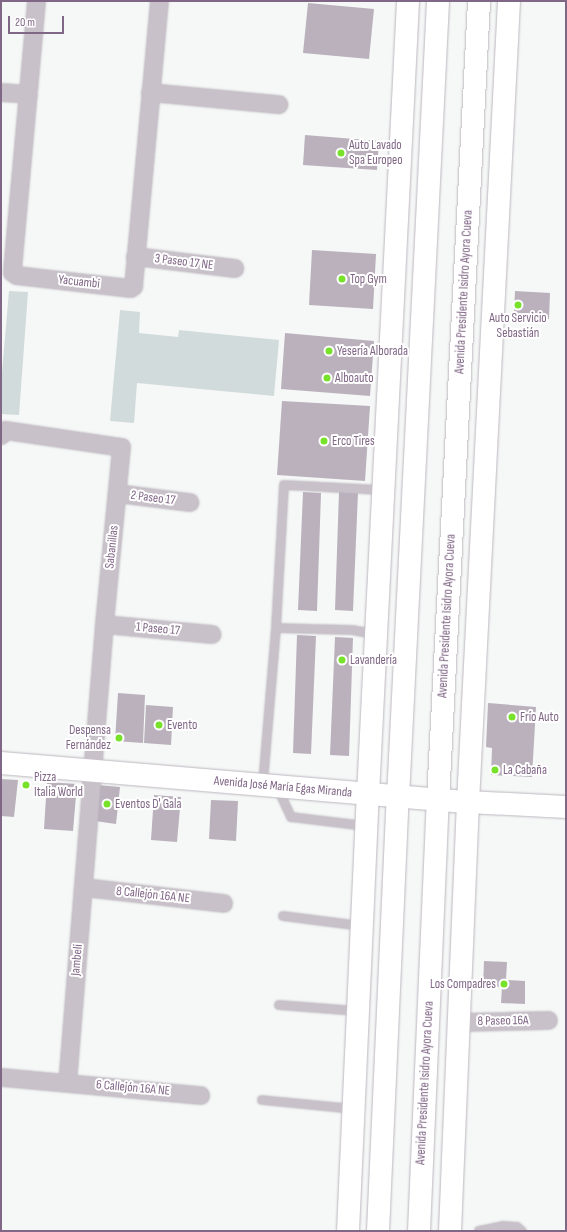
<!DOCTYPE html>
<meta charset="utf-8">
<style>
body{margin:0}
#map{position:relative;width:567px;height:1232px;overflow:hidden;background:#f5f8f6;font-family:"Sofia Sans Condensed",sans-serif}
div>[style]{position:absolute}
.green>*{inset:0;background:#d2dbdb}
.building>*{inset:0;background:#bab1bd}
.roads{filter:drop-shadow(0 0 1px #beb6c0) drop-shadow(0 0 1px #beb6c0)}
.lane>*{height:8px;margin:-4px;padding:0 4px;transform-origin:4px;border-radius:4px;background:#c8c1c9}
.street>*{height:17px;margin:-8.5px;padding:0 8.5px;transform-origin:8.5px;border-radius:8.5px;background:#c8c1c9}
.secondary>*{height:22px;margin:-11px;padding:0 11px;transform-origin:11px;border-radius:11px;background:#fff}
.primary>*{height:22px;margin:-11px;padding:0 11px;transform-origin:11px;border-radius:11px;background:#fff}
.dots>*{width:11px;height:11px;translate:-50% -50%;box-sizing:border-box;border:2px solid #fff;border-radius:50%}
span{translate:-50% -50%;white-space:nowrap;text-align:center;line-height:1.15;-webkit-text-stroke:4px #fff;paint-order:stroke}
.poi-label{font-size:13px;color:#806786}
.left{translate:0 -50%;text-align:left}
.right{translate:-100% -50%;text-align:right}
.street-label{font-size:13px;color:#806786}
.frame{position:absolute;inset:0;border:2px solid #806786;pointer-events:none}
.scale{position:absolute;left:8px;top:16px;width:56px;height:18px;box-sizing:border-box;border:2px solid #806786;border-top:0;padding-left:5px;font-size:12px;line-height:14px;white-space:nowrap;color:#806786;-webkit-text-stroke:3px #fff;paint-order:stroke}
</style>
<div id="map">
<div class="green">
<i style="clip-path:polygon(9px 291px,28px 292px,19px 415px,1px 414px,1px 384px)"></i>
<i style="clip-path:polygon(120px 310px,140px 312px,139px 333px,178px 337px,179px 330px,279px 340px,274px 396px,137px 383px,134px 423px,110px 421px)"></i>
</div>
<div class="building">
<i style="clip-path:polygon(308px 3px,374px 9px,369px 59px,303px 53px)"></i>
<i style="clip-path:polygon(305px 135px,379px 141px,377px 170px,303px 165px)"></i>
<i style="clip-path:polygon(312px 250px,376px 254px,373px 309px,309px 305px)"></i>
<i style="clip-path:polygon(515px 291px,550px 293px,549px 319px,514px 317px)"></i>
<i style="clip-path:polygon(285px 333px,374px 341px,370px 396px,281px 389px)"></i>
<i style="clip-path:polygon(282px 401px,370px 406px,365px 481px,277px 475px)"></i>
<i style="clip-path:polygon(303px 492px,321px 493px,317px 611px,298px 610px)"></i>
<i style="clip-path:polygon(339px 492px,358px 493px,353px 611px,335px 610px)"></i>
<i style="clip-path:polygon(297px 635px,316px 636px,311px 754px,293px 753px)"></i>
<i style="clip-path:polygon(335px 637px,353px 638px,349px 756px,330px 755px)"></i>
<i style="clip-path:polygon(118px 693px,145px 695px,143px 743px,115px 741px)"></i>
<i style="clip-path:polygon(488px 703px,536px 707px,532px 777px,491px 775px,492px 748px,486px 747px)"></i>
<i style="clip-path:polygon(146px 705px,173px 707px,171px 745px,144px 743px)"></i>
<i style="clip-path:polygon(1px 779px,18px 780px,14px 817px,1px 816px)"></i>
<i style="clip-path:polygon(47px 782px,77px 784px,73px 831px,44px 829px)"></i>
<i style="clip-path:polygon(98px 785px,120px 787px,116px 824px,95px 821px)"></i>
<i style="clip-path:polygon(154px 795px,181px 797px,177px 842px,151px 840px)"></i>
<i style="clip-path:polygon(211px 800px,238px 801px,236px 841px,209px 839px)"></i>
<i style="clip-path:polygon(484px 961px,507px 962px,506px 980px,525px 981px,525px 1004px,501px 1003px,502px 987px,483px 986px)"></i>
</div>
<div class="roads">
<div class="lane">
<i style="left:276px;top:628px;width:76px;rotate:1.5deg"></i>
<i style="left:352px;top:630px;width:23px;rotate:10deg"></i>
<i style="left:263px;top:783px;width:156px;rotate:-85.2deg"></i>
<i style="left:276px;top:628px;width:143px;rotate:-86.8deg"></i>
<i style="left:284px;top:485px;width:98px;rotate:2.9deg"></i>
<i style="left:278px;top:789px;width:31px;rotate:65deg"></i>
<i style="left:291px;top:817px;width:75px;rotate:6.9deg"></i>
<i style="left:283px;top:916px;width:79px;rotate:7.3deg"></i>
<i style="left:279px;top:1005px;width:78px;rotate:4.4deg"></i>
<i style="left:262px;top:1100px;width:91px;rotate:5.6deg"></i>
<i style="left:479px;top:1231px;width:25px;rotate:-12deg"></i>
<i style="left:503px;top:1226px;width:14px;rotate:4deg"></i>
<i style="left:517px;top:1227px;width:6px;rotate:39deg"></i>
</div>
<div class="street">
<i style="left:36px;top:1px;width:272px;rotate:95.1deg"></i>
<i style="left:12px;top:272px;width:5px;rotate:37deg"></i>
<i style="left:16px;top:275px;width:115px;rotate:6.5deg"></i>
<i style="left:130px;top:288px;width:4px;rotate:-34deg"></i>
<i style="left:133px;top:286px;width:286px;rotate:-84.8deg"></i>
<i style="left:1px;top:92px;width:27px;rotate:4deg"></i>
<i style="left:150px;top:92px;width:129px;rotate:5.4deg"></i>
<i style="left:135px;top:256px;width:100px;rotate:6.9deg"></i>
<i style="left:1px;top:435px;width:6px;rotate:-51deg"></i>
<i style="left:5px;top:430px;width:117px;rotate:8.3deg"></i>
<i style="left:121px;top:447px;width:178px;rotate:95.5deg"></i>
<i style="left:104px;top:624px;width:459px;rotate:94.6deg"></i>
<i style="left:117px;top:493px;width:73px;rotate:7.1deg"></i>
<i style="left:104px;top:624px;width:108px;rotate:5.3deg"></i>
<i style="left:83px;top:887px;width:141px;rotate:6.5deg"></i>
<i style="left:459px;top:1022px;width:89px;rotate:-1.3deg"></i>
<i style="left:1px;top:1077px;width:200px;rotate:5.2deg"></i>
</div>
<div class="secondary">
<i style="left:1px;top:763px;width:469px;rotate:4.8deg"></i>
<i style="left:468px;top:802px;width:98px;rotate:2.9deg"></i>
<i style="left:348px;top:1231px;width:437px;rotate:-87.4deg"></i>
<i style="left:368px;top:794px;width:794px;rotate:-87.11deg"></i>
<i style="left:450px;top:1231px;width:429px;rotate:-87.6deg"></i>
<i style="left:468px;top:802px;width:802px;rotate:-87.07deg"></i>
</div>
<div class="primary">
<i style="left:378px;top:1231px;width:434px;rotate:-87.4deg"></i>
<i style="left:398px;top:797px;width:797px;rotate:-87.12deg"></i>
<i style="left:419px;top:1231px;width:431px;rotate:-87.5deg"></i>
<i style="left:438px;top:800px;width:800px;rotate:-87.06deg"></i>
</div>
</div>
<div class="dots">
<i style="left:341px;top:153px;background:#78e22b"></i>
<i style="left:342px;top:279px;background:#78e22b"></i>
<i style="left:518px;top:305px;background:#78e22b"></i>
<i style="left:329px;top:351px;background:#78e22b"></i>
<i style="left:327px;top:378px;background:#78e22b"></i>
<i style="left:324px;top:441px;background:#78e22b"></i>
<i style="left:342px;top:660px;background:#78e22b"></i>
<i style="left:512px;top:717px;background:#78e22b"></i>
<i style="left:159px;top:725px;background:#78e22b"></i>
<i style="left:119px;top:738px;background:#78e22b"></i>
<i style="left:495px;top:770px;background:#78e22b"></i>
<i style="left:26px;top:785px;background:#78e22b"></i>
<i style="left:107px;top:804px;background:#78e22b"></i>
<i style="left:504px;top:984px;background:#78e22b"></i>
</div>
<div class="poi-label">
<span class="left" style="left:349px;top:153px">Auto Lavado<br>Spa Europeo</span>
<span class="left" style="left:350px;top:279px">Top Gym</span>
<span style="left:518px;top:326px">Auto Servicio<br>Sebastián</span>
<span class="left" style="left:337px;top:351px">Yesería Alborada</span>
<span class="left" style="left:335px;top:378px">Alboauto</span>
<span class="left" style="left:332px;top:441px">Erco Tires</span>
<span class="left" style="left:350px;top:660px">Lavandería</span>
<span class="left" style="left:520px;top:717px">Frío Auto</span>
<span class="left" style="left:167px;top:725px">Evento</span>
<span class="right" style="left:111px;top:738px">Despensa<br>Fernández</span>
<span class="left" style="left:503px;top:770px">La Cabaña</span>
<span class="left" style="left:34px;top:785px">Pizza<br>Italia World</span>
<span class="left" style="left:115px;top:804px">Eventos D' Gala</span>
<span class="right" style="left:496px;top:984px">Los Compadres</span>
</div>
<div class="street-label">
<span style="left:184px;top:262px;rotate:7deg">3 Paseo 17 NE</span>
<span style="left:79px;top:282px;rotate:6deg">Yacuambi</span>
<span style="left:464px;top:292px;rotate:-87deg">Avenida Presidente Isidro Ayora Cueva</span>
<span style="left:153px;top:498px;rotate:7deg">2 Paseo 17</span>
<span style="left:112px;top:547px;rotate:-84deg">Sabanillas</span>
<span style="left:447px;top:616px;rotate:-87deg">Avenida Presidente Isidro Ayora Cueva</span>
<span style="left:158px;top:629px;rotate:5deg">1 Paseo 17</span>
<span style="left:283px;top:787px;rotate:5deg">Avenida José María Egas Miranda</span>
<span style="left:153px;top:895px;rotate:6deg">8 Callejón 16A NE</span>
<span style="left:77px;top:960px;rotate:-85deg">Jambeli</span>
<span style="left:503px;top:1021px;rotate:-1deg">8 Paseo 16A</span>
<span style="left:425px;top:1083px;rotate:-87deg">Avenida Presidente Isidro Ayora Cueva</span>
<span style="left:133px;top:1088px;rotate:5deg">6 Callejón 16A NE</span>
</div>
<div class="frame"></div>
<div class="scale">20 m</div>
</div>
